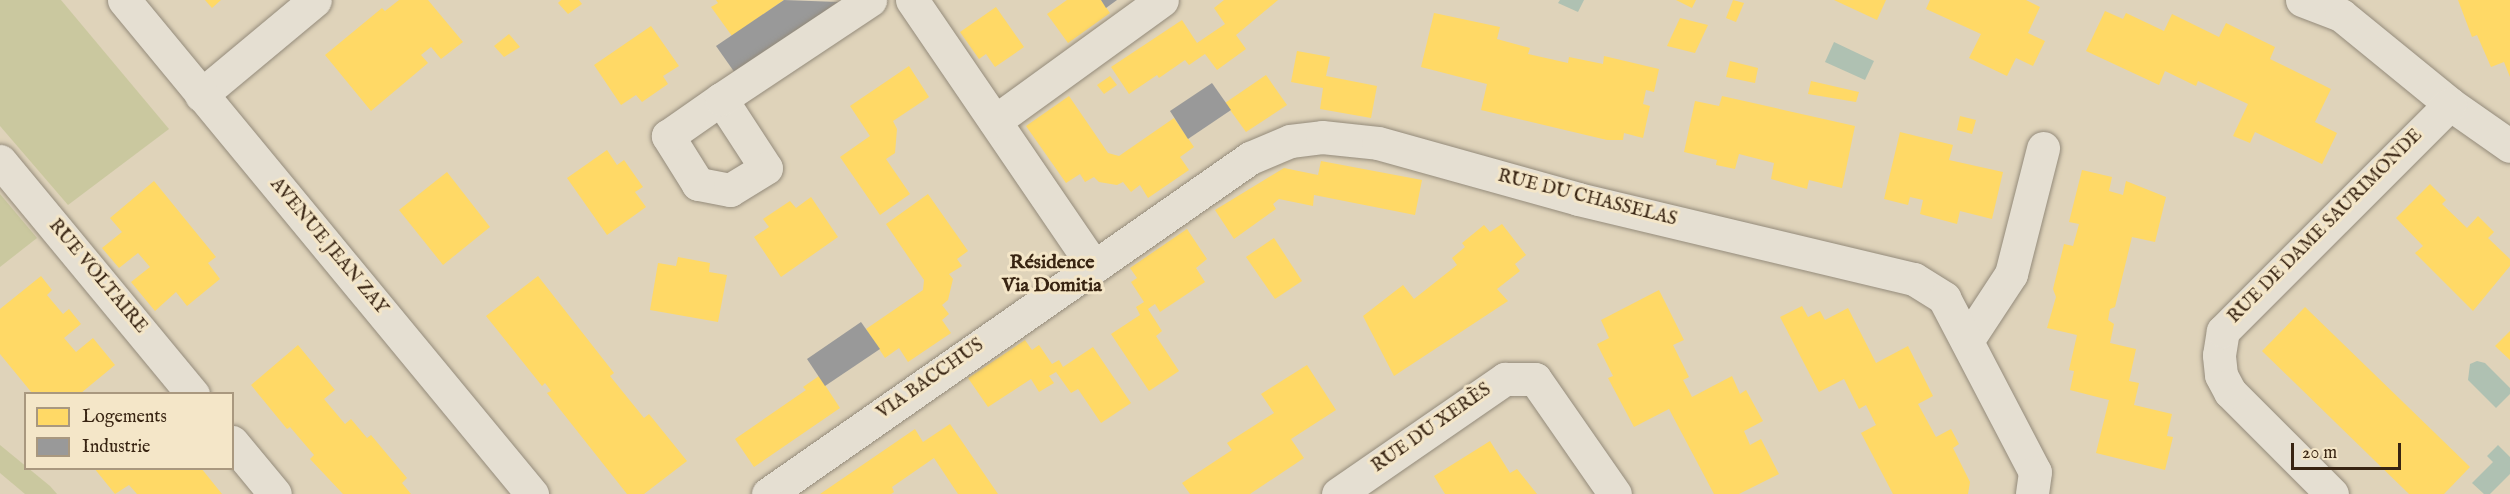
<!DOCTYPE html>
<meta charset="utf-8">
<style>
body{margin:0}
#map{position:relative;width:2510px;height:494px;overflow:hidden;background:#dfd3ba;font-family:"IM FELL English",serif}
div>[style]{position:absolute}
.green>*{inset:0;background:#cac89f}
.water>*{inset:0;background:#afc1b2}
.homes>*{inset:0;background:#ffd966}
.industry>*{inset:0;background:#999}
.roads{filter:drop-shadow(0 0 2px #948b7b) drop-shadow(0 0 2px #948b7b)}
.street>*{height:33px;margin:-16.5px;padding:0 16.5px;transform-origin:16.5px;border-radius:16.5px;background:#e5dfd2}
.secondary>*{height:33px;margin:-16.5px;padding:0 16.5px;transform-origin:16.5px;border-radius:16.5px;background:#e5dfd2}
span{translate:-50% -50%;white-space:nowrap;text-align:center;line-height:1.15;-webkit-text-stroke:6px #f4e6c8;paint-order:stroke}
.street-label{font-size:18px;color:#382412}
.neighbourhood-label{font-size:20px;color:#382412;font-weight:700}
.legend{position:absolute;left:24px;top:392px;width:210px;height:78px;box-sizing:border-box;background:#f4e6c8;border:2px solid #a9987f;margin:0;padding:8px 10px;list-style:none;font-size:18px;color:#382412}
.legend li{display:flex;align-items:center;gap:12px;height:30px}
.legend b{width:30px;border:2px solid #a9987f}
.scale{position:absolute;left:2291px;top:443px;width:110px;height:27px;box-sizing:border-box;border:3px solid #382412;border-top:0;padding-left:8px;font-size:18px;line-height:21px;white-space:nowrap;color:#382412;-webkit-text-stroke:4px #f4e6c8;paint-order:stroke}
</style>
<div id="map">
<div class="green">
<i style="clip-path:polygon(0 0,61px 0,169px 129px,68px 205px,0 126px)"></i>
<i style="clip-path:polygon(0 194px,37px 238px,0 267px)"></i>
<i style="clip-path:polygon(0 445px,50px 486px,57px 494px,25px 494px,0 473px)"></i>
</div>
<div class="water">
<i style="clip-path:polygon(1560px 0,1584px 0,1578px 12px,1558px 3px)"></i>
<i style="clip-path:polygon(1834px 42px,1874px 61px,1865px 80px,1825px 62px)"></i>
<i style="clip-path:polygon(2477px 361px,2485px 363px,2510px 388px,2510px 394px,2496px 408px,2468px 380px,2470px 364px)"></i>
<i style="clip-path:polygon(2498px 445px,2510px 457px,2510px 474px,2490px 494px,2484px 494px,2472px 483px,2493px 462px,2487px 456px)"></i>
</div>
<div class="homes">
<i style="clip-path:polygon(205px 0,221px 0,212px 8px)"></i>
<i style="clip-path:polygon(399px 0,428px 0,463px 42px,441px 59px,431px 47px,421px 55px,428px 63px,371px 111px,325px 55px,382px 8px,385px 11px)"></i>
<i style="clip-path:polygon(561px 0,579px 0,582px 4px,568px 14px,558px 3px)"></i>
<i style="clip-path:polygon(716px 0,784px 0,732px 36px,711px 7px,718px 3px)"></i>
<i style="clip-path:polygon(1067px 0,1101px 0,1110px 13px,1068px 43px,1047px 14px)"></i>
<i style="clip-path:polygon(1224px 0,1278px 0,1236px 35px,1246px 49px,1217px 70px,1205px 54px,1189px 65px,1185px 60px,1159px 78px,1157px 75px,1129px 94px,1111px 67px,1182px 20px,1197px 43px,1225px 24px,1214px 8px)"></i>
<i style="clip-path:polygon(1676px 0,1696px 0,1692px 8px)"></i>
<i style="clip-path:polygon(1733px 0,1744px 3px,1736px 22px,1726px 18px)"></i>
<i style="clip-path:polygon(1834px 0,1886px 0,1877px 20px)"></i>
<i style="clip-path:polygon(1930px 0,2026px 0,2040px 7px,2028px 33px,2045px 41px,2033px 66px,2016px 58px,2007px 76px,1969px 58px,1981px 34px,1926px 9px)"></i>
<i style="clip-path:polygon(2458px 0,2510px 0,2510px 77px,2504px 62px,2491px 67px,2477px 35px,2472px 37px)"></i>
<i style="clip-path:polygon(996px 7px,1024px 47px,995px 67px,986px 54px,979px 59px,960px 32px)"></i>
<i style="clip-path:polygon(2105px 11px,2123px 19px,2126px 13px,2164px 31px,2172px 14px,2219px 37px,2226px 23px,2275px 47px,2270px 59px,2331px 89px,2315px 122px,2337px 133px,2322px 164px,2255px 132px,2250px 143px,2233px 136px,2248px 104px,2198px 81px,2196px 86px,2165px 71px,2159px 85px,2086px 51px)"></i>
<i style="clip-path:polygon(1434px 13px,1500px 27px,1497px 39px,1530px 48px,1528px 54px,1568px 63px,1569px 57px,1603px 64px,1604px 56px,1659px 69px,1654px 92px,1646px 90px,1643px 104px,1650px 106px,1643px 138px,1624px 133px,1623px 140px,1607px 140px,1481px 110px,1487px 84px,1421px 67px)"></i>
<i style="clip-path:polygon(1680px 18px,1708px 25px,1695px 53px,1667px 46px)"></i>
<i style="clip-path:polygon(651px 26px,679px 66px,663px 76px,668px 84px,642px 102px,636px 95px,621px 105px,594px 65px)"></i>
<i style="clip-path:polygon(509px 34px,520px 47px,504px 57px,494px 46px)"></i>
<i style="clip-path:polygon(1297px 51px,1330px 57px,1326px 76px,1377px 86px,1371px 118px,1320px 109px,1323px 88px,1291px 82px)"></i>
<i style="clip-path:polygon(1730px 61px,1758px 68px,1755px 83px,1726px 77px)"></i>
<i style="clip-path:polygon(909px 66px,929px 97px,893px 121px,897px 129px,895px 153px,886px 159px,910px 194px,880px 215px,840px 157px,870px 136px,850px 106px)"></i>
<i style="clip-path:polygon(1266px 75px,1287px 105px,1246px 132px,1225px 103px)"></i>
<i style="clip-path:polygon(1110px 76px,1117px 85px,1104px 94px,1097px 85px)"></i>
<i style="clip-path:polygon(1811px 81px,1859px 92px,1856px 102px,1808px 94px)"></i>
<i style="clip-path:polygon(1069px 96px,1108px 153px,1119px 156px,1174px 118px,1194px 147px,1180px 157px,1189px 170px,1148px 198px,1140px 185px,1131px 192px,1123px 182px,1117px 185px,1099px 182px,1094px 177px,1085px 182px,1080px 174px,1066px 183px,1026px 126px)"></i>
<i style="clip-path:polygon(1722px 96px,1855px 126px,1842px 188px,1809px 180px,1807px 189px,1771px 179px,1774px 163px,1739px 154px,1735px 169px,1716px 165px,1717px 160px,1684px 152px,1695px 101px,1719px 106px)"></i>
<i style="clip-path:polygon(1960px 116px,1976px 120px,1972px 134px,1957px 130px)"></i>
<i style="clip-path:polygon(1900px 132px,1953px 145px,1949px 160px,2003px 172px,1992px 219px,1960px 211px,1957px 224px,1920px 214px,1923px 200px,1910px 197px,1908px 205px,1884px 199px)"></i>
<i style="clip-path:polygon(607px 150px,617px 165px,624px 160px,643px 187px,635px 192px,646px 207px,607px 235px,567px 178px)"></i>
<i style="clip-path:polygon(1321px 161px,1422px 180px,1415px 215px,1314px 195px,1313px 206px,1279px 199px,1273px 204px,1276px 209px,1234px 239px,1215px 210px,1284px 168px,1318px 175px)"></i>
<i style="clip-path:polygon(2082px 170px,2112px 177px,2109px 191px,2123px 195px,2126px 181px,2166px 197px,2155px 242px,2132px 237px,2115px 307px,2110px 309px,2108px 320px,2114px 324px,2110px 343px,2136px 349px,2129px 381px,2139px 383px,2134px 405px,2172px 414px,2167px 436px,2173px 437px,2165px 470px,2096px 453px,2109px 400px,2070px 390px,2074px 371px,2069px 370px,2077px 335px,2047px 328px,2056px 297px,2053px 289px,2064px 244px,2073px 246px,2079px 224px,2069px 222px)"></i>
<i style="clip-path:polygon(447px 172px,490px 227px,443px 265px,399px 210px)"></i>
<i style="clip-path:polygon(154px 181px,216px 257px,208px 263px,220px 279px,187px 306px,176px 292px,155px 311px,131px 282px,150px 267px,138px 253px,119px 268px,102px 248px,122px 232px,110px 218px)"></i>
<i style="clip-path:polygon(2430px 184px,2446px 200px,2442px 204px,2467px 228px,2478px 216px,2494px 232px,2488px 238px,2510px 259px,2510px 266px,2473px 311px,2415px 253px,2423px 246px,2396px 218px)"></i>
<i style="clip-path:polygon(928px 194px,968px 251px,957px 259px,962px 266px,949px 274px,953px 279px,948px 300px,942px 305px,949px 314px,942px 320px,951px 333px,908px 362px,899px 348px,885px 358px,866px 329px,923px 290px,924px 280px,886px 224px)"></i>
<i style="clip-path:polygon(811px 197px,838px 237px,781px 277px,754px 237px,769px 227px,763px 219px,790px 201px,796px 208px)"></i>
<i style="clip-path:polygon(1502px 224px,1526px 255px,1515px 264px,1520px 271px,1497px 289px,1508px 301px,1394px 376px,1363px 316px,1403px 285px,1414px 299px,1457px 265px,1452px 258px,1465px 247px,1462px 243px,1484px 225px,1490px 232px)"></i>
<i style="clip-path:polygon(1187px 229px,1207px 259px,1196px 268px,1205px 282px,1160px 312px,1155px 304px,1148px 309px,1162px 331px,1156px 336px,1179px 371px,1149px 391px,1111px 334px,1140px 315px,1136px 307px,1144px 302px,1131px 282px,1137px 278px,1130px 268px)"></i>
<i style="clip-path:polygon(1274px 238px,1302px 281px,1275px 299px,1246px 257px)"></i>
<i style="clip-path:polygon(678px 257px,710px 263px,709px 272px,727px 275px,718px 322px,650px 310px,658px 263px,676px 266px)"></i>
<i style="clip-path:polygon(41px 276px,52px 290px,47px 295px,63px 314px,69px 309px,81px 324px,64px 338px,76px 352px,93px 338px,115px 365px,81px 393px,32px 393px,0 354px,0 309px)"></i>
<i style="clip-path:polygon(538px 276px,614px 373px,610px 376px,644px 418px,649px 414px,687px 461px,644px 494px,627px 494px,547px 393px,551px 391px,545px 383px,542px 386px,486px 316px)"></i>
<i style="clip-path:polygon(1659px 290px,1684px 340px,1673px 345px,1689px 377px,1683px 380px,1692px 397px,1732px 376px,1740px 394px,1746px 390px,1763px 421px,1744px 431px,1750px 445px,1761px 439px,1779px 474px,1739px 494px,1714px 494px,1669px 409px,1634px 427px,1608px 378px,1613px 376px,1597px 344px,1609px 338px,1601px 320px)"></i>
<i style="clip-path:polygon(1802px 306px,1808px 317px,1820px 311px,1825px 320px,1848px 308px,1876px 363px,1908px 346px,1933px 396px,1918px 404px,1936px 437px,1951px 429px,1959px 444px,1953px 448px,1970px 482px,1968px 494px,1893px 494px,1861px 433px,1876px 425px,1866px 405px,1859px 409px,1844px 379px,1819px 392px,1780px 317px)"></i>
<i style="clip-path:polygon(2305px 307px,2470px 467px,2444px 494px,2409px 494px,2262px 351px)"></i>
<i style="clip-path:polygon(2510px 331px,2510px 360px,2495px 346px)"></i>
<i style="clip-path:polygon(1025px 340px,1032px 350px,1039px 345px,1052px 364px,1059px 360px,1063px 367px,1093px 347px,1131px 403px,1101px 423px,1078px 389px,1071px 393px,1056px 372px,1049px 376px,1054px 383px,1039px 392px,1031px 379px,988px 407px,968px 378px)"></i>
<i style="clip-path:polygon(298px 345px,335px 390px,324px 399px,345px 424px,351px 419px,367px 438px,371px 435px,407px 478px,402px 483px,411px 494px,343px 494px,310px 459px,314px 455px,290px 427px,287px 429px,251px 385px)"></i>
<i style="clip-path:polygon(1307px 365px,1336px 410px,1291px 439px,1304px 458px,1250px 494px,1190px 494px,1182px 483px,1232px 450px,1227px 443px,1274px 413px,1261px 394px)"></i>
<i style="clip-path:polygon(819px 376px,840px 408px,754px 467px,735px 439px,806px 390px,803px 387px)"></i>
<i style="clip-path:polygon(950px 424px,998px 494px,958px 494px,934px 458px,892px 487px,894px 492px,891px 494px,820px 494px,915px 429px,923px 442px)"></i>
<i style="clip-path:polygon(1490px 441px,1510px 473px,1517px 469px,1537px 494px,1445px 494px,1434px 476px)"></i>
<i style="clip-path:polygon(94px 468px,201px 468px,222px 494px,137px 494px,129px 485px,115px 494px)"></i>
</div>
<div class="industry">
<i style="clip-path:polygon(784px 0,838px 2px,735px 73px,716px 46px)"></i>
<i style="clip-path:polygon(1101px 0,1117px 0,1106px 8px)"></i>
<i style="clip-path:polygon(1212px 83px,1231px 110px,1188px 139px,1170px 111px)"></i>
<i style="clip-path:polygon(861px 322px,880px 349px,825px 386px,807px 359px)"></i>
</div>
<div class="roads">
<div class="street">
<i style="left:912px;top:0;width:323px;rotate:55.7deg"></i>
<i style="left:2302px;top:0;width:42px;rotate:21deg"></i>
<i style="left:2341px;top:15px;width:141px;rotate:39.2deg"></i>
<i style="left:2450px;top:104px;width:73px;rotate:35deg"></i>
<i style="left:201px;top:95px;width:148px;rotate:-39.8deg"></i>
<i style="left:721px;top:99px;width:82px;rotate:56.9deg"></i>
<i style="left:766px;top:168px;width:42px;rotate:148.6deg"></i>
<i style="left:730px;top:190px;width:33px;rotate:-169deg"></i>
<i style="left:698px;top:184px;width:57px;rotate:-122deg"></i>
<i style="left:668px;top:136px;width:65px;rotate:-34.9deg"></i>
<i style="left:721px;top:99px;width:179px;rotate:-33.6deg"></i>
<i style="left:995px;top:121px;width:206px;rotate:-35.9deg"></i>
<i style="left:0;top:161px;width:303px;rotate:50.4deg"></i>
<i style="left:1967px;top:341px;width:80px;rotate:-56.7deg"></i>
<i style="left:2011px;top:274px;width:130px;rotate:-75.7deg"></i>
<i style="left:232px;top:442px;width:67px;rotate:50.4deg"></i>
<i style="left:768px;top:494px;width:588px;rotate:-34.88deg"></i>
<i style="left:1250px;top:158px;width:43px;rotate:-23deg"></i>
<i style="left:1290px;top:141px;width:32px;rotate:-7deg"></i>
<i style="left:1322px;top:137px;width:56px;rotate:6.1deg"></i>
<i style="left:1378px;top:143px;width:208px;rotate:15.6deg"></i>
<i style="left:1578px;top:199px;width:345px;rotate:13.4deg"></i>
<i style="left:1914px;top:279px;width:36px;rotate:32deg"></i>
<i style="left:1944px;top:298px;width:196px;rotate:62.4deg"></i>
<i style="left:2035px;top:472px;width:22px;rotate:98deg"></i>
<i style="left:1338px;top:494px;width:203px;rotate:-34.6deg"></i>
<i style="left:1505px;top:379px;width:30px"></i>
<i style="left:1535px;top:379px;width:140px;rotate:55.2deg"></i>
<i style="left:2332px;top:494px;width:144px;rotate:-135deg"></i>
<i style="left:2230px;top:392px;width:19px;rotate:-118deg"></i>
<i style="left:2221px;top:375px;width:20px;rotate:-96deg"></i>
<i style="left:2219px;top:355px;width:24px;rotate:-81deg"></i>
<i style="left:2223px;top:331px;width:321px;rotate:-45deg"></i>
</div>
<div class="secondary">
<i style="left:124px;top:0;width:641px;rotate:50.45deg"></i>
</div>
</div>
<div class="street-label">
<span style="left:1587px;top:199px;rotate:14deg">RUE DU CHASSELAS</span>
<span style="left:2326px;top:227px;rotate:-45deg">RUE DE DAME SAURIMONDE</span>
<span style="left:328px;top:247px;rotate:50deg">AVENUE JEAN ZAY</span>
<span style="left:97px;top:277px;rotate:50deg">RUE VOLTAIRE</span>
<span style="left:931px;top:380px;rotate:-35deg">VIA BACCHUS</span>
<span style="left:1432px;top:429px;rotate:-35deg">RUE DU XERÈS</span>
</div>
<div class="neighbourhood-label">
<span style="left:1052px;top:274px">Résidence<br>Via Domitia</span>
</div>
<ul class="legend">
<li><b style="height:16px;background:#ffd966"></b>Logements</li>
<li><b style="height:16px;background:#999"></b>Industrie</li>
</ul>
<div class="scale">20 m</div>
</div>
